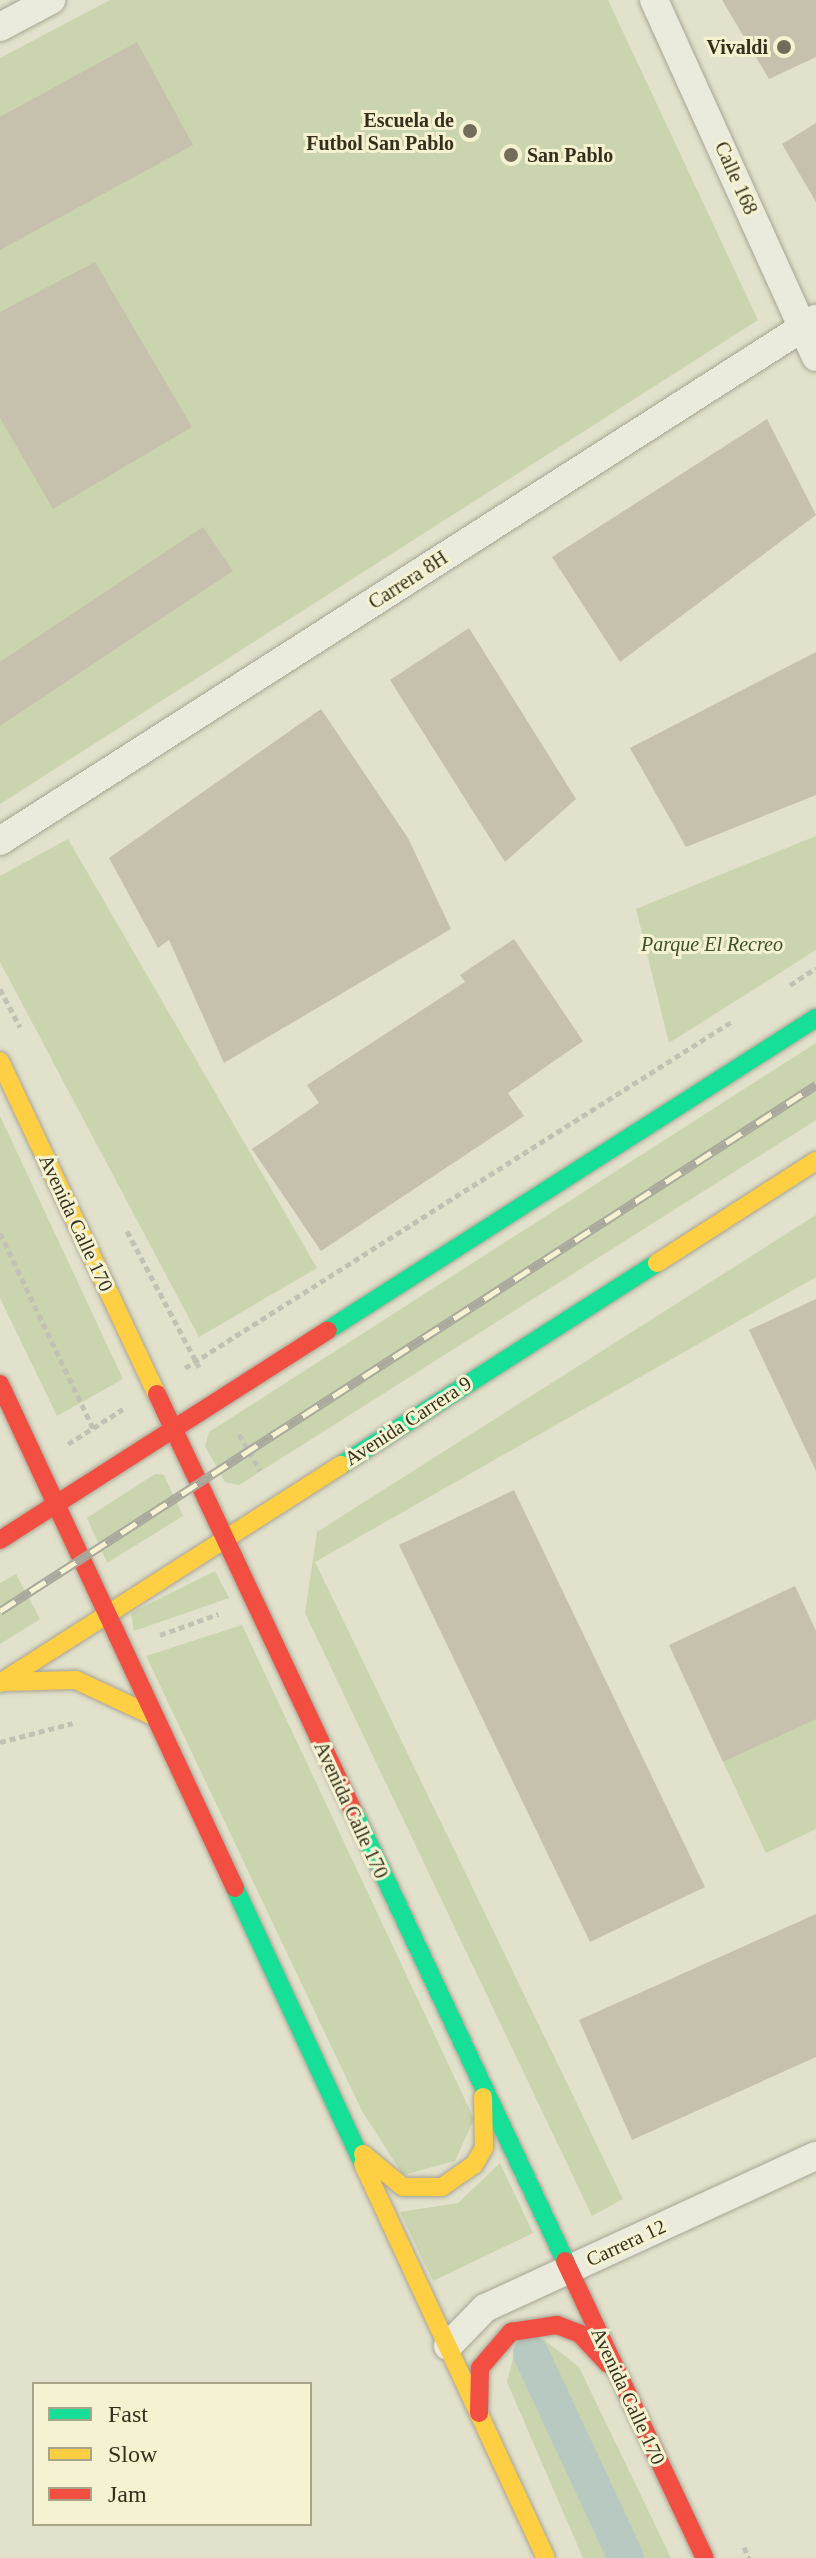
<!DOCTYPE html>
<style>
body{margin:0}
#map{position:relative;width:816px;height:2558px;overflow:hidden;background:#e2e1cb;font-family:Georgia,serif}
div>[style]{position:absolute}
.green>*{inset:0;background:#cad4ae}
.canal>*{height:36px;margin:-18px;padding:0 18px;transform-origin:18px;border-radius:18px;background:#b7c9c1}
.building>*{inset:0;background:#c6c1ac}
.path>*{height:5px;margin-top:-2.5px;transform-origin:0;background:repeating-linear-gradient(90deg,#c3c1b4 0 6px,transparent 0 10px)}
.roads{filter:drop-shadow(0 0 2px #a7a494) drop-shadow(0 0 2px #a7a494)}
.street>*{height:28px;margin:-14px;padding:0 14px;transform-origin:14px;border-radius:14px;background:#eaeadd}
.fast>*{height:18px;margin:-9px;padding:0 9px;transform-origin:9px;border-radius:9px;background:#16e098}
.slow>*{height:18px;margin:-9px;padding:0 9px;transform-origin:9px;border-radius:9px;background:#ffcf43}
.jam>*{height:18px;margin:-9px;padding:0 9px;transform-origin:9px;border-radius:9px;background:#f24e42}
.rail>*{height:9px;margin-top:-4.5px;transform-origin:0;background:repeating-linear-gradient(90deg,#f4f2d1 0 18px,#aaa99d 0 36px);box-sizing:border-box;border-block:2px solid #aaa99d}
.dots>*{width:22px;height:22px;translate:-50% -50%;box-sizing:border-box;border:4px solid #f4f2d1;border-radius:50%}
span{translate:-50% -50%;white-space:nowrap;text-align:center;line-height:1.15;-webkit-text-stroke:6px #f4f2d1;paint-order:stroke}
.poi-label{font-size:20px;color:#362f1d;font-weight:700}
.right{translate:-100% -50%;text-align:right}
.left{translate:0 -50%;text-align:left}
.street-label{font-size:20px;color:#362f1d}
.park-label{font-size:20px;color:#3b5124;font-style:italic}
.legend{position:absolute;left:32px;top:2382px;width:280px;height:144px;box-sizing:border-box;background:#f4f2d1;border:2px solid #a8a489;margin:0;padding:10px 14px;list-style:none;font-size:24px;color:#362f1d}
.legend li{display:flex;align-items:center;gap:16px;height:40px}
.legend b{width:40px;border:2px solid #a8a489}
</style>
<div id="map">
<div class="green">
<i style="clip-path:polygon(110px 0,608px 0,758px 320px,0 804px,0 58px)"></i>
<i style="clip-path:polygon(816px 836px,816px 950px,669px 1043px,636px 909px)"></i>
<i style="clip-path:polygon(68px 839px,317px 1268px,199px 1337px,0 962px,0 876px)"></i>
<i style="clip-path:polygon(816px 1043px,816px 1120px,239px 1485px,225px 1482px,205px 1446px,209px 1432px)"></i>
<i style="clip-path:polygon(0 1116px,123px 1379px,57px 1416px,0 1298px)"></i>
<i style="clip-path:polygon(816px 1215px,816px 1277px,315px 1562px,623px 2199px,592px 2216px,305px 1613px,317px 1532px)"></i>
<i style="clip-path:polygon(155px 1474px,164px 1475px,183px 1516px,107px 1563px,87px 1518px)"></i>
<i style="clip-path:polygon(215px 1571px,229px 1598px,134px 1631px,131px 1613px)"></i>
<i style="clip-path:polygon(16px 1574px,40px 1619px,0 1644px,0 1583px)"></i>
<i style="clip-path:polygon(242px 1625px,474px 2119px,455px 2161px,403px 2175px,362px 2111px,146px 1656px)"></i>
<i style="clip-path:polygon(816px 1718px,816px 1829px,766px 1853px,723px 1762px)"></i>
<i style="clip-path:polygon(500px 2163px,533px 2233px,433px 2281px,400px 2212px,458px 2203px)"></i>
<i style="clip-path:polygon(543px 2339px,579px 2367px,671px 2558px,583px 2558px,507px 2382px,515px 2350px)"></i>
</div>
<div class="canal">
<i style="left:531px;top:2354px;width:225px;rotate:65deg"></i>
</div>
<div class="building">
<i style="clip-path:polygon(722px 0,816px 0,816px 57px,769px 79px)"></i>
<i style="clip-path:polygon(137px 42px,193px 145px,0 250px,0 117px)"></i>
<i style="clip-path:polygon(816px 123px,816px 202px,782px 144px)"></i>
<i style="clip-path:polygon(95px 262px,192px 427px,53px 509px,0 418px,0 312px)"></i>
<i style="clip-path:polygon(767px 419px,816px 515px,620px 662px,552px 557px)"></i>
<i style="clip-path:polygon(203px 527px,233px 571px,0 726px,0 662px)"></i>
<i style="clip-path:polygon(469px 628px,576px 799px,505px 862px,390px 680px)"></i>
<i style="clip-path:polygon(816px 652px,816px 795px,686px 847px,630px 748px)"></i>
<i style="clip-path:polygon(321px 709px,408px 838px,451px 929px,224px 1063px,169px 940px,158px 948px,109px 858px)"></i>
<i style="clip-path:polygon(514px 939px,583px 1041px,508px 1093px,524px 1116px,321px 1251px,252px 1149px,319px 1103px,307px 1085px,465px 982px,460px 975px)"></i>
<i style="clip-path:polygon(816px 1299px,816px 1471px,749px 1330px)"></i>
<i style="clip-path:polygon(514px 1490px,705px 1887px,590px 1942px,399px 1545px)"></i>
<i style="clip-path:polygon(795px 1586px,816px 1631px,816px 1719px,723px 1762px,669px 1645px)"></i>
<i style="clip-path:polygon(816px 1914px,816px 2057px,632px 2140px,579px 2020px)"></i>
</div>
<div class="path">
<i style="left:790px;top:985px;width:31px;rotate:-33deg"></i>
<i style="left:0;top:989px;width:43px;rotate:62.2deg"></i>
<i style="left:127px;top:1231px;width:154px;rotate:62.1deg"></i>
<i style="left:0;top:1233px;width:216px;rotate:64.5deg"></i>
<i style="left:185px;top:1368px;width:646px;rotate:-32.36deg"></i>
<i style="left:239px;top:1434px;width:42px;rotate:59.7deg"></i>
<i style="left:68px;top:1444px;width:65px;rotate:-32.5deg"></i>
<i style="left:160px;top:1635px;width:62px;rotate:-19.9deg"></i>
<i style="left:0;top:1742px;width:75px;rotate:-14.6deg"></i>
<i style="left:744px;top:2547px;width:12px;rotate:66deg"></i>
</div>
<div class="roads">
<div class="street">
<i style="left:654px;top:0;width:392px;rotate:65.6deg"></i>
<i style="left:0;top:27px;width:58px;rotate:-27.9deg"></i>
<i style="left:0;top:841px;width:969px;rotate:-32.61deg"></i>
<i style="left:448px;top:2346px;width:53px;rotate:-45.8deg"></i>
<i style="left:485px;top:2308px;width:364px;rotate:-24.7deg"></i>
</div>
<div class="fast">
<i style="left:328px;top:1330px;width:579px;rotate:-32.59deg"></i>
<i style="left:341px;top:1465px;width:375px;rotate:-32.6deg"></i>
<i style="left:354px;top:1812px;width:496px;rotate:64.8deg"></i>
<i style="left:235px;top:1888px;width:304px;rotate:65.1deg"></i>
</div>
<div class="slow">
<i style="left:0;top:1061px;width:368px;rotate:64.8deg"></i>
<i style="left:657px;top:1263px;width:189px;rotate:-32.7deg"></i>
<i style="left:3px;top:1682px;width:73px;rotate:-1.6deg"></i>
<i style="left:76px;top:1680px;width:87px;rotate:25.1deg"></i>
<i style="left:0;top:1683px;width:405px;rotate:-32.6deg"></i>
<i style="left:363px;top:2154px;width:52px;rotate:39.5deg"></i>
<i style="left:403px;top:2187px;width:39px"></i>
<i style="left:442px;top:2187px;width:39px;rotate:-35deg"></i>
<i style="left:474px;top:2165px;width:20px;rotate:-60deg"></i>
<i style="left:484px;top:2148px;width:51px;rotate:-91.1deg"></i>
<i style="left:363px;top:2164px;width:434px;rotate:65.1deg"></i>
</div>
<div class="jam">
<i style="left:0;top:1384px;width:556px;rotate:65deg"></i>
<i style="left:157px;top:1394px;width:462px;rotate:64.8deg"></i>
<i style="left:0;top:1540px;width:389px;rotate:-32.6deg"></i>
<i style="left:565px;top:2261px;width:328px;rotate:64.8deg"></i>
<i style="left:479px;top:2413px;width:45px;rotate:-88.7deg"></i>
<i style="left:480px;top:2368px;width:48px;rotate:-49.3deg"></i>
<i style="left:511px;top:2332px;width:47px;rotate:-8.7deg"></i>
<i style="left:557px;top:2325px;width:25px;rotate:21deg"></i>
<i style="left:580px;top:2334px;width:41px;rotate:47deg"></i>
</div>
</div>
<div class="rail">
<i style="left:0;top:1611px;width:971px;rotate:-32.81deg"></i>
</div>
<div class="dots">
<i style="left:784px;top:47px;background:#726d5a"></i>
<i style="left:470px;top:131px;background:#726d5a"></i>
<i style="left:511px;top:155px;background:#726d5a"></i>
</div>
<div class="poi-label">
<span class="right" style="left:768px;top:47px">Vivaldi</span>
<span class="right" style="left:454px;top:132px">Escuela de<br>Futbol San Pablo</span>
<span class="left" style="left:527px;top:155px">San Pablo</span>
</div>
<div class="street-label">
<span style="left:736px;top:178px;rotate:66deg">Calle 168</span>
<span style="left:408px;top:580px;rotate:-33deg">Carrera 8H</span>
<span style="left:76px;top:1223px;rotate:65deg">Avenida Calle 170</span>
<span style="left:408px;top:1421px;rotate:-33deg">Avenida Carrera 9</span>
<span style="left:351px;top:1810px;rotate:65deg">Avenida Calle 170</span>
<span style="left:626px;top:2243px;rotate:-25deg">Carrera 12</span>
<span style="left:628px;top:2396px;rotate:65deg">Avenida Calle 170</span>
</div>
<div class="park-label">
<span style="left:712px;top:944px">Parque El Recreo</span>
</div>
<ul class="legend">
<li><b style="height:10px;background:#16e098"></b>Fast</li>
<li><b style="height:10px;background:#ffcf43"></b>Slow</li>
<li><b style="height:10px;background:#f24e42"></b>Jam</li>
</ul>
</div>
